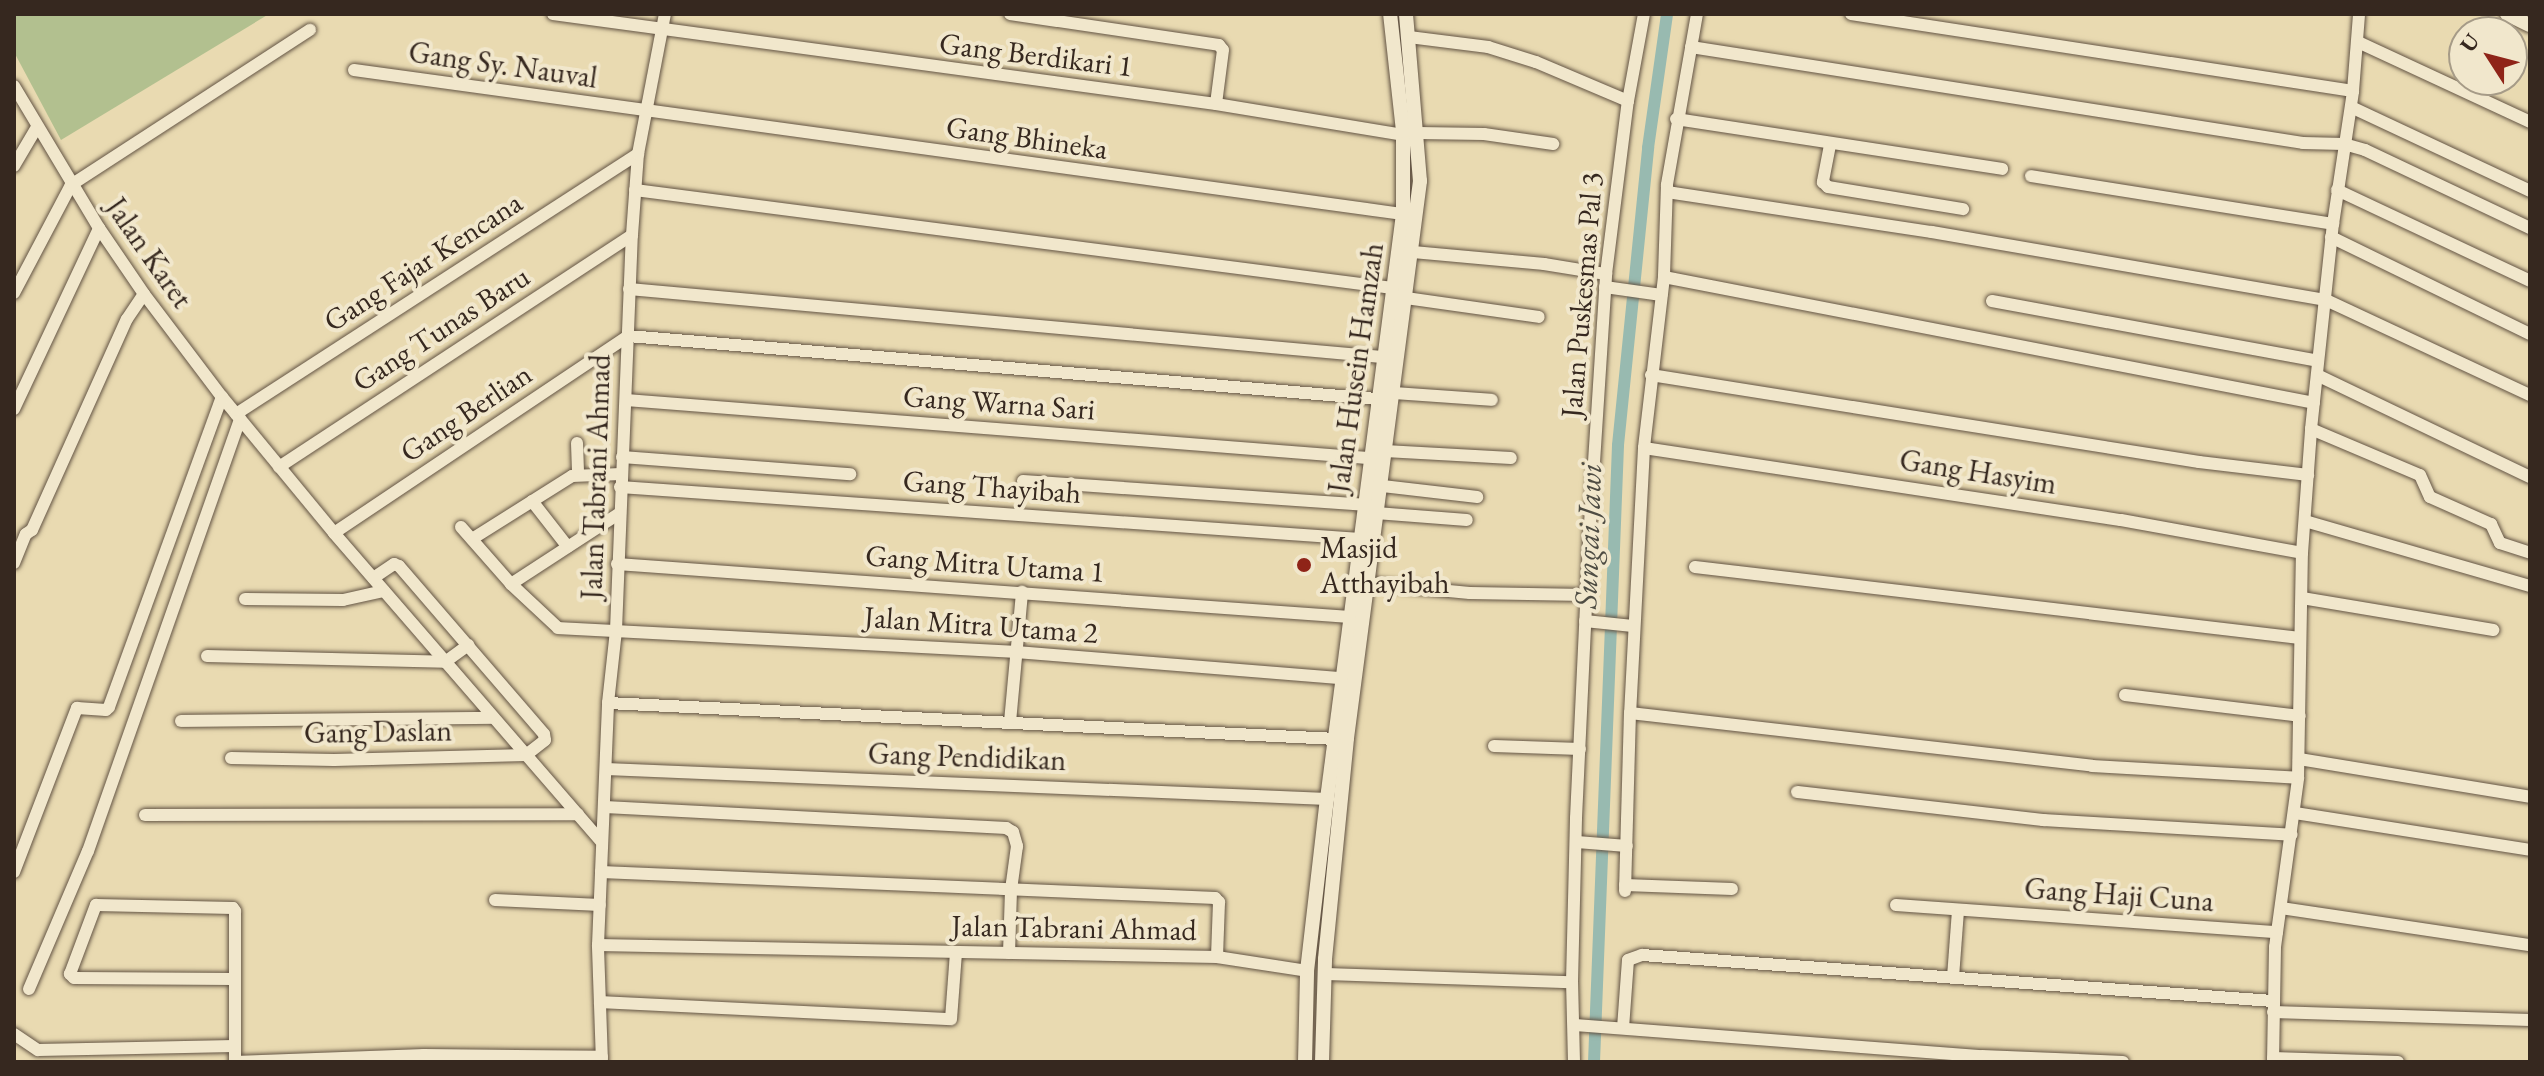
<!DOCTYPE html>
<style>
body{margin:0}
#map{position:relative;width:2544px;height:1076px;overflow:hidden;background:#e9dab1;font-family:"EB Garamond",serif}
div>[style]{position:absolute}
.green>*{inset:0;background:#b2c08f}
.canal>*{height:12px;margin:-6px;padding:0 6px;transform-origin:6px;border-radius:6px;background:#98bab0}
.roads{filter:drop-shadow(0 0 2px #635444) drop-shadow(0 0 2px #635444)}
.minor>*{height:12px;margin:-6px;padding:0 6px;transform-origin:6px;border-radius:6px;background:#f1e7cc}
.tertiary>*{height:14px;margin:-7px;padding:0 7px;transform-origin:7px;border-radius:7px;background:#f1e7cc}
.dots>*{width:22px;height:22px;translate:-50% -50%;box-sizing:border-box;border:4px solid #f1e7cc;border-radius:50%}
span{translate:-50% -50%;white-space:nowrap;text-align:center;line-height:1.15;-webkit-text-stroke:8px #f1e7cc;paint-order:stroke}
.street-label{font-size:30px;color:#36281f}
.poi-label{font-size:30px;color:#36281f}
.left{translate:0 -50%;text-align:left}
.water-label{font-size:32px;color:#4e4c43;font-style:italic}
.frame{position:absolute;inset:0;border:16px solid #36281f;pointer-events:none}
.north{position:absolute;left:2448px;top:16px;width:80px;height:80px;box-sizing:border-box;background:#f1e7cc;border:2px solid #a69b87;border-radius:50%;rotate:306deg;font-size:22px;font-weight:700;line-height:32px;text-align:center;color:#36281f}
.north::after{content:'';display:block;margin:auto;width:28px;height:36px;background:#8f2418;clip-path:polygon(50% 0,100% 100%,50% 72%,0 100%)}
</style>
<div id="map">
<div class="green">
<i style="clip-path:polygon(14px 14px,269px 14px,61px 140px,14px 52px)"></i>
</div>
<div class="canal">
<i style="left:1594px;top:1062px;width:617px;rotate:-87.77deg"></i>
<i style="left:1618px;top:445px;width:299px;rotate:-84.2deg"></i>
<i style="left:1648px;top:148px;width:135px;rotate:-81.9deg"></i>
</div>
<div class="roads">
<div class="minor">
<i style="left:553px;top:14px;width:669px;rotate:7.73deg"></i>
<i style="left:1216px;top:104px;width:191px;rotate:9.4deg"></i>
<i style="left:1010px;top:14px;width:211px;rotate:8.4deg"></i>
<i style="left:1219px;top:45px;width:6px;rotate:51deg"></i>
<i style="left:1223px;top:50px;width:54px;rotate:97.4deg"></i>
<i style="left:1697px;top:14px;width:174px;rotate:100deg"></i>
<i style="left:1667px;top:185px;width:92px;rotate:91.9deg"></i>
<i style="left:1664px;top:277px;width:172px;rotate:96.7deg"></i>
<i style="left:1644px;top:448px;width:265px;rotate:93deg"></i>
<i style="left:1630px;top:713px;width:465px;rotate:6.5deg"></i>
<i style="left:2092px;top:766px;width:206px;rotate:3.3deg"></i>
<i style="left:1851px;top:14px;width:508px;rotate:8.72deg"></i>
<i style="left:1409px;top:37px;width:80px;rotate:7.2deg"></i>
<i style="left:1488px;top:47px;width:50px;rotate:17.4deg"></i>
<i style="left:1536px;top:62px;width:100px;rotate:23deg"></i>
<i style="left:2358px;top:42px;width:190px;rotate:24.9deg"></i>
<i style="left:1691px;top:47px;width:619px;rotate:8.91deg"></i>
<i style="left:2303px;top:143px;width:41px;rotate:1.4deg"></i>
<i style="left:2344px;top:144px;width:22px;rotate:16deg"></i>
<i style="left:2365px;top:150px;width:183px;rotate:25.3deg"></i>
<i style="left:354px;top:70px;width:1059px;rotate:7.82deg"></i>
<i style="left:14px;top:86px;width:165px;rotate:59.1deg"></i>
<i style="left:99px;top:228px;width:80px;rotate:55.7deg"></i>
<i style="left:144px;top:294px;width:129px;rotate:52.9deg"></i>
<i style="left:222px;top:397px;width:176px;rotate:50.5deg"></i>
<i style="left:334px;top:533px;width:409px;rotate:49.1deg"></i>
<i style="left:2351px;top:107px;width:198px;rotate:25.1deg"></i>
<i style="left:1676px;top:119px;width:330px;rotate:8.7deg"></i>
<i style="left:1418px;top:133px;width:66px;rotate:0.9deg"></i>
<i style="left:1484px;top:134px;width:70px;rotate:8.2deg"></i>
<i style="left:1830px;top:145px;width:38px;rotate:101deg"></i>
<i style="left:1823px;top:182px;width:7px;rotate:45deg"></i>
<i style="left:1828px;top:187px;width:137px;rotate:9.3deg"></i>
<i style="left:14px;top:166px;width:45px;rotate:-59.5deg"></i>
<i style="left:2031px;top:176px;width:306px;rotate:9deg"></i>
<i style="left:635px;top:190px;width:764px;rotate:7.37deg"></i>
<i style="left:2337px;top:190px;width:213px;rotate:25.2deg"></i>
<i style="left:1667px;top:192px;width:268px;rotate:8.6deg"></i>
<i style="left:1932px;top:232px;width:400px;rotate:9.8deg"></i>
<i style="left:2326px;top:300px;width:225px;rotate:25deg"></i>
<i style="left:2331px;top:237px;width:221px;rotate:26deg"></i>
<i style="left:1413px;top:252px;width:132px;rotate:5.2deg"></i>
<i style="left:1544px;top:264px;width:63px;rotate:9.2deg"></i>
<i style="left:1664px;top:277px;width:662px;rotate:10.97deg"></i>
<i style="left:1605px;top:287px;width:57px;rotate:8.1deg"></i>
<i style="left:629px;top:289px;width:756px;rotate:5.16deg"></i>
<i style="left:14px;top:293px;width:122px;rotate:-62.2deg"></i>
<i style="left:71px;top:185px;width:285px;rotate:-33deg"></i>
<i style="left:1406px;top:298px;width:134px;rotate:8.1deg"></i>
<i style="left:1992px;top:301px;width:331px;rotate:10.4deg"></i>
<i style="left:1651px;top:375px;width:555px;rotate:9.02deg"></i>
<i style="left:2199px;top:462px;width:110px;rotate:6.8deg"></i>
<i style="left:2317px;top:375px;width:236px;rotate:25.6deg"></i>
<i style="left:1393px;top:393px;width:99px;rotate:4deg"></i>
<i style="left:626px;top:400px;width:744px;rotate:4.47deg"></i>
<i style="left:14px;top:409px;width:200px;rotate:-64.8deg"></i>
<i style="left:236px;top:414px;width:479px;rotate:-32.9deg"></i>
<i style="left:2311px;top:429px;width:118px;rotate:22.9deg"></i>
<i style="left:2420px;top:475px;width:24px;rotate:66deg"></i>
<i style="left:2430px;top:497px;width:67px;rotate:23.9deg"></i>
<i style="left:2491px;top:524px;width:21px;rotate:65deg"></i>
<i style="left:2500px;top:543px;width:32px;rotate:18deg"></i>
<i style="left:577px;top:443px;width:31px;rotate:88deg"></i>
<i style="left:1644px;top:448px;width:482px;rotate:8.6deg"></i>
<i style="left:2121px;top:520px;width:184px;rotate:10.3deg"></i>
<i style="left:1385px;top:451px;width:126px;rotate:3.2deg"></i>
<i style="left:622px;top:457px;width:229px;rotate:4.3deg"></i>
<i style="left:279px;top:467px;width:422px;rotate:-33.3deg"></i>
<i style="left:1023px;top:481px;width:342px;rotate:4deg"></i>
<i style="left:1374px;top:485px;width:104px;rotate:6.6deg"></i>
<i style="left:620px;top:487px;width:742px;rotate:4.02deg"></i>
<i style="left:532px;top:501px;width:58px;rotate:52deg"></i>
<i style="left:1376px;top:513px;width:91px;rotate:4.4deg"></i>
<i style="left:2305px;top:521px;width:234px;rotate:16.1deg"></i>
<i style="left:461px;top:527px;width:76px;rotate:48.7deg"></i>
<i style="left:511px;top:584px;width:64px;rotate:43.1deg"></i>
<i style="left:558px;top:628px;width:459px;rotate:3deg"></i>
<i style="left:1016px;top:652px;width:327px;rotate:4.6deg"></i>
<i style="left:334px;top:533px;width:354px;rotate:-33.8deg"></i>
<i style="left:628px;top:336px;width:752px;rotate:4.81deg"></i>
<i style="left:472px;top:539px;width:118px;rotate:-32.2deg"></i>
<i style="left:572px;top:476px;width:49px;rotate:-2.3deg"></i>
<i style="left:14px;top:563px;width:31px;rotate:-68deg"></i>
<i style="left:26px;top:534px;width:7px;rotate:-34deg"></i>
<i style="left:32px;top:530px;width:231px;rotate:-65.8deg"></i>
<i style="left:127px;top:319px;width:30px;rotate:-56deg"></i>
<i style="left:617px;top:564px;width:735px;rotate:4.14deg"></i>
<i style="left:1695px;top:567px;width:609px;rotate:6.69deg"></i>
<i style="left:1366px;top:583px;width:104px;rotate:5.5deg"></i>
<i style="left:1470px;top:593px;width:116px;rotate:1deg"></i>
<i style="left:511px;top:584px;width:130px;rotate:-33.1deg"></i>
<i style="left:2302px;top:598px;width:194px;rotate:9.5deg"></i>
<i style="left:245px;top:599px;width:98px;rotate:0.6deg"></i>
<i style="left:343px;top:600px;width:42px;rotate:-12.4deg"></i>
<i style="left:1585px;top:621px;width:48px;rotate:5.9deg"></i>
<i style="left:207px;top:656px;width:238px;rotate:1.4deg"></i>
<i style="left:445px;top:662px;width:29px;rotate:-36deg"></i>
<i style="left:2125px;top:695px;width:176px;rotate:6.8deg"></i>
<i style="left:608px;top:703px;width:728px;rotate:2.83deg"></i>
<i style="left:181px;top:721px;width:312px;rotate:-0.6deg"></i>
<i style="left:1010px;top:722px;width:131px;rotate:-84.7deg"></i>
<i style="left:1494px;top:746px;width:86px;rotate:2deg"></i>
<i style="left:231px;top:758px;width:103px;rotate:1.1deg"></i>
<i style="left:334px;top:760px;width:192px;rotate:-1.5deg"></i>
<i style="left:526px;top:755px;width:24px;rotate:-38deg"></i>
<i style="left:545px;top:740px;width:6px;rotate:-99deg"></i>
<i style="left:544px;top:734px;width:222px;rotate:-130.8deg"></i>
<i style="left:399px;top:566px;width:5px;rotate:-158deg"></i>
<i style="left:394px;top:564px;width:25px;rotate:146deg"></i>
<i style="left:2299px;top:759px;width:234px;rotate:9.3deg"></i>
<i style="left:606px;top:769px;width:722px;rotate:2.38deg"></i>
<i style="left:1797px;top:792px;width:248px;rotate:6.5deg"></i>
<i style="left:2043px;top:820px;width:249px;rotate:3.4deg"></i>
<i style="left:605px;top:807px;width:402px;rotate:3deg"></i>
<i style="left:1006px;top:828px;width:8px;rotate:30deg"></i>
<i style="left:1013px;top:832px;width:15px;rotate:74deg"></i>
<i style="left:1017px;top:846px;width:44px;rotate:97.8deg"></i>
<i style="left:1011px;top:890px;width:63px;rotate:91.8deg"></i>
<i style="left:2295px;top:813px;width:238px;rotate:8.9deg"></i>
<i style="left:145px;top:815px;width:433px;rotate:-0.1deg"></i>
<i style="left:1577px;top:842px;width:50px;rotate:4.6deg"></i>
<i style="left:14px;top:872px;width:176px;rotate:-69deg"></i>
<i style="left:77px;top:708px;width:29px;rotate:4deg"></i>
<i style="left:106px;top:710px;width:4px;rotate:-45deg"></i>
<i style="left:109px;top:707px;width:330px;rotate:-70deg"></i>
<i style="left:601px;top:872px;width:615px;rotate:2.42deg"></i>
<i style="left:1215px;top:898px;width:6px;rotate:45deg"></i>
<i style="left:1219px;top:902px;width:55px;rotate:92.1deg"></i>
<i style="left:1625px;top:885px;width:107px;rotate:2.1deg"></i>
<i style="left:1625px;top:891px;width:178px;rotate:-88.4deg"></i>
<i style="left:495px;top:900px;width:105px;rotate:2.7deg"></i>
<i style="left:1896px;top:905px;width:382px;rotate:4.1deg"></i>
<i style="left:2281px;top:908px;width:252px;rotate:8.5deg"></i>
<i style="left:598px;top:945px;width:619px;rotate:1.11deg"></i>
<i style="left:1217px;top:957px;width:91px;rotate:8.8deg"></i>
<i style="left:1325px;top:974px;width:247px;rotate:1.9deg"></i>
<i style="left:1953px;top:977px;width:67px;rotate:-85.7deg"></i>
<i style="left:234px;top:979px;width:160px;rotate:-179.6deg"></i>
<i style="left:74px;top:978px;width:6px;rotate:-135deg"></i>
<i style="left:70px;top:974px;width:74px;rotate:-69.4deg"></i>
<i style="left:96px;top:905px;width:137px;rotate:1.3deg"></i>
<i style="left:233px;top:908px;width:4px;rotate:56deg"></i>
<i style="left:235px;top:911px;width:151px;rotate:90deg"></i>
<i style="left:29px;top:989px;width:150px;rotate:-66.9deg"></i>
<i style="left:88px;top:851px;width:458px;rotate:-70.6deg"></i>
<i style="left:600px;top:1002px;width:351px;rotate:2.8deg"></i>
<i style="left:951px;top:1019px;width:67px;rotate:-85.7deg"></i>
<i style="left:2273px;top:1012px;width:257px;rotate:1.8deg"></i>
<i style="left:1575px;top:1025px;width:408px;rotate:4.4deg"></i>
<i style="left:1982px;top:1056px;width:141px;rotate:2.4deg"></i>
<i style="left:1623px;top:1028px;width:68px;rotate:-85.8deg"></i>
<i style="left:1628px;top:960px;width:15px;rotate:-20deg"></i>
<i style="left:1642px;top:955px;width:633px;rotate:4.17deg"></i>
<i style="left:14px;top:1034px;width:29px;rotate:34deg"></i>
<i style="left:38px;top:1050px;width:196px;rotate:-1.2deg"></i>
<i style="left:2273px;top:1058px;width:125px;rotate:1.8deg"></i>
<i style="left:235px;top:1062px;width:189px;rotate:-2.1deg"></i>
<i style="left:424px;top:1055px;width:178px;rotate:0.6deg"></i>
<i style="left:602px;top:1062px;width:117px;rotate:-92deg"></i>
<i style="left:598px;top:945px;width:73px;rotate:-87.6deg"></i>
<i style="left:601px;top:872px;width:169px;rotate:-87.6deg"></i>
<i style="left:608px;top:703px;width:73px;rotate:-83.7deg"></i>
<i style="left:616px;top:630px;width:395px;rotate:-87.7deg"></i>
<i style="left:632px;top:235px;width:81px;rotate:-85.8deg"></i>
<i style="left:638px;top:154px;width:143px;rotate:-79.1deg"></i>
<i style="left:1574px;top:1062px;width:80px;rotate:-91.4deg"></i>
<i style="left:1572px;top:982px;width:164px;rotate:-88.6deg"></i>
<i style="left:1576px;top:818px;width:294px;rotate:-87.3deg"></i>
<i style="left:1590px;top:524px;width:251px;rotate:-86.3deg"></i>
<i style="left:1606px;top:274px;width:174px;rotate:-82.8deg"></i>
<i style="left:1628px;top:101px;width:88px;rotate:-79.6deg"></i>
<i style="left:2273px;top:1062px;width:115px;rotate:-89deg"></i>
<i style="left:2275px;top:947px;width:171px;rotate:-82.2deg"></i>
<i style="left:2298px;top:778px;width:225px;rotate:-89deg"></i>
<i style="left:2302px;top:553px;width:124px;rotate:-85.8deg"></i>
<i style="left:2311px;top:429px;width:206px;rotate:-83.9deg"></i>
<i style="left:2333px;top:224px;width:134px;rotate:-81.4deg"></i>
<i style="left:2353px;top:91px;width:77px;rotate:-85.5deg"></i>
</div>
<div class="tertiary">
<i style="left:2507px;top:14px;width:25px;rotate:26deg"></i>
<i style="left:1305px;top:1062px;width:91px;rotate:-88.7deg"></i>
<i style="left:1307px;top:971px;width:173px;rotate:-83.4deg"></i>
<i style="left:1327px;top:799px;width:590px;rotate:-82.6deg"></i>
<i style="left:1403px;top:214px;width:83px;rotate:-90deg"></i>
<i style="left:1403px;top:131px;width:118px;rotate:-96.3deg"></i>
<i style="left:1322px;top:1062px;width:103px;rotate:-88.3deg"></i>
<i style="left:1325px;top:959px;width:222px;rotate:-84.3deg"></i>
<i style="left:1347px;top:738px;width:562px;rotate:-82.53deg"></i>
<i style="left:1420px;top:181px;width:168px;rotate:-94.8deg"></i>
</div>
</div>
<div class="dots">
<i style="left:1304px;top:565px;background:#8f2418"></i>
</div>
<div class="street-label">
<span style="left:1036px;top:55px;rotate:7deg">Gang Berdikari 1</span>
<span style="left:503px;top:65px;rotate:8deg">Gang Sy. Nauval</span>
<span style="left:1027px;top:138px;rotate:8deg">Gang Bhineka</span>
<span style="left:149px;top:253px;rotate:55deg">Jalan Karet</span>
<span style="left:423px;top:262px;rotate:-33deg">Gang Fajar Kencana</span>
<span style="left:1582px;top:295px;rotate:-85deg">Jalan Puskesmas Pal 3</span>
<span style="left:441px;top:329px;rotate:-33deg">Gang Tunas Baru</span>
<span style="left:1356px;top:368px;rotate:-82deg">Jalan Husein Hamzah</span>
<span style="left:999px;top:403px;rotate:4deg">Gang Warna Sari</span>
<span style="left:466px;top:413px;rotate:-34deg">Gang Berlian</span>
<span style="left:1978px;top:472px;rotate:9deg">Gang Hasyim</span>
<span style="left:596px;top:477px;rotate:-88deg">Jalan Tabrani Ahmad</span>
<span style="left:992px;top:487px;rotate:4deg">Gang Thayibah</span>
<span style="left:985px;top:564px;rotate:4deg">Gang Mitra Utama 1</span>
<span style="left:981px;top:625px;rotate:4deg">Jalan Mitra Utama 2</span>
<span style="left:378px;top:732px;rotate:-1deg">Gang Daslan</span>
<span style="left:967px;top:757px;rotate:2deg">Gang Pendidikan</span>
<span style="left:2119px;top:895px;rotate:4deg">Gang Haji Cuna</span>
<span style="left:1074px;top:928px;rotate:1deg">Jalan Tabrani Ahmad</span>
</div>
<div class="poi-label">
<span class="left" style="left:1320px;top:565px">Masjid<br>Atthayibah</span>
</div>
<div class="water-label">
<span style="left:1588px;top:536px;rotate:-88deg">Sungai Jawi</span>
</div>
<div class="frame"></div>
<div class="north">U</div>
</div>
